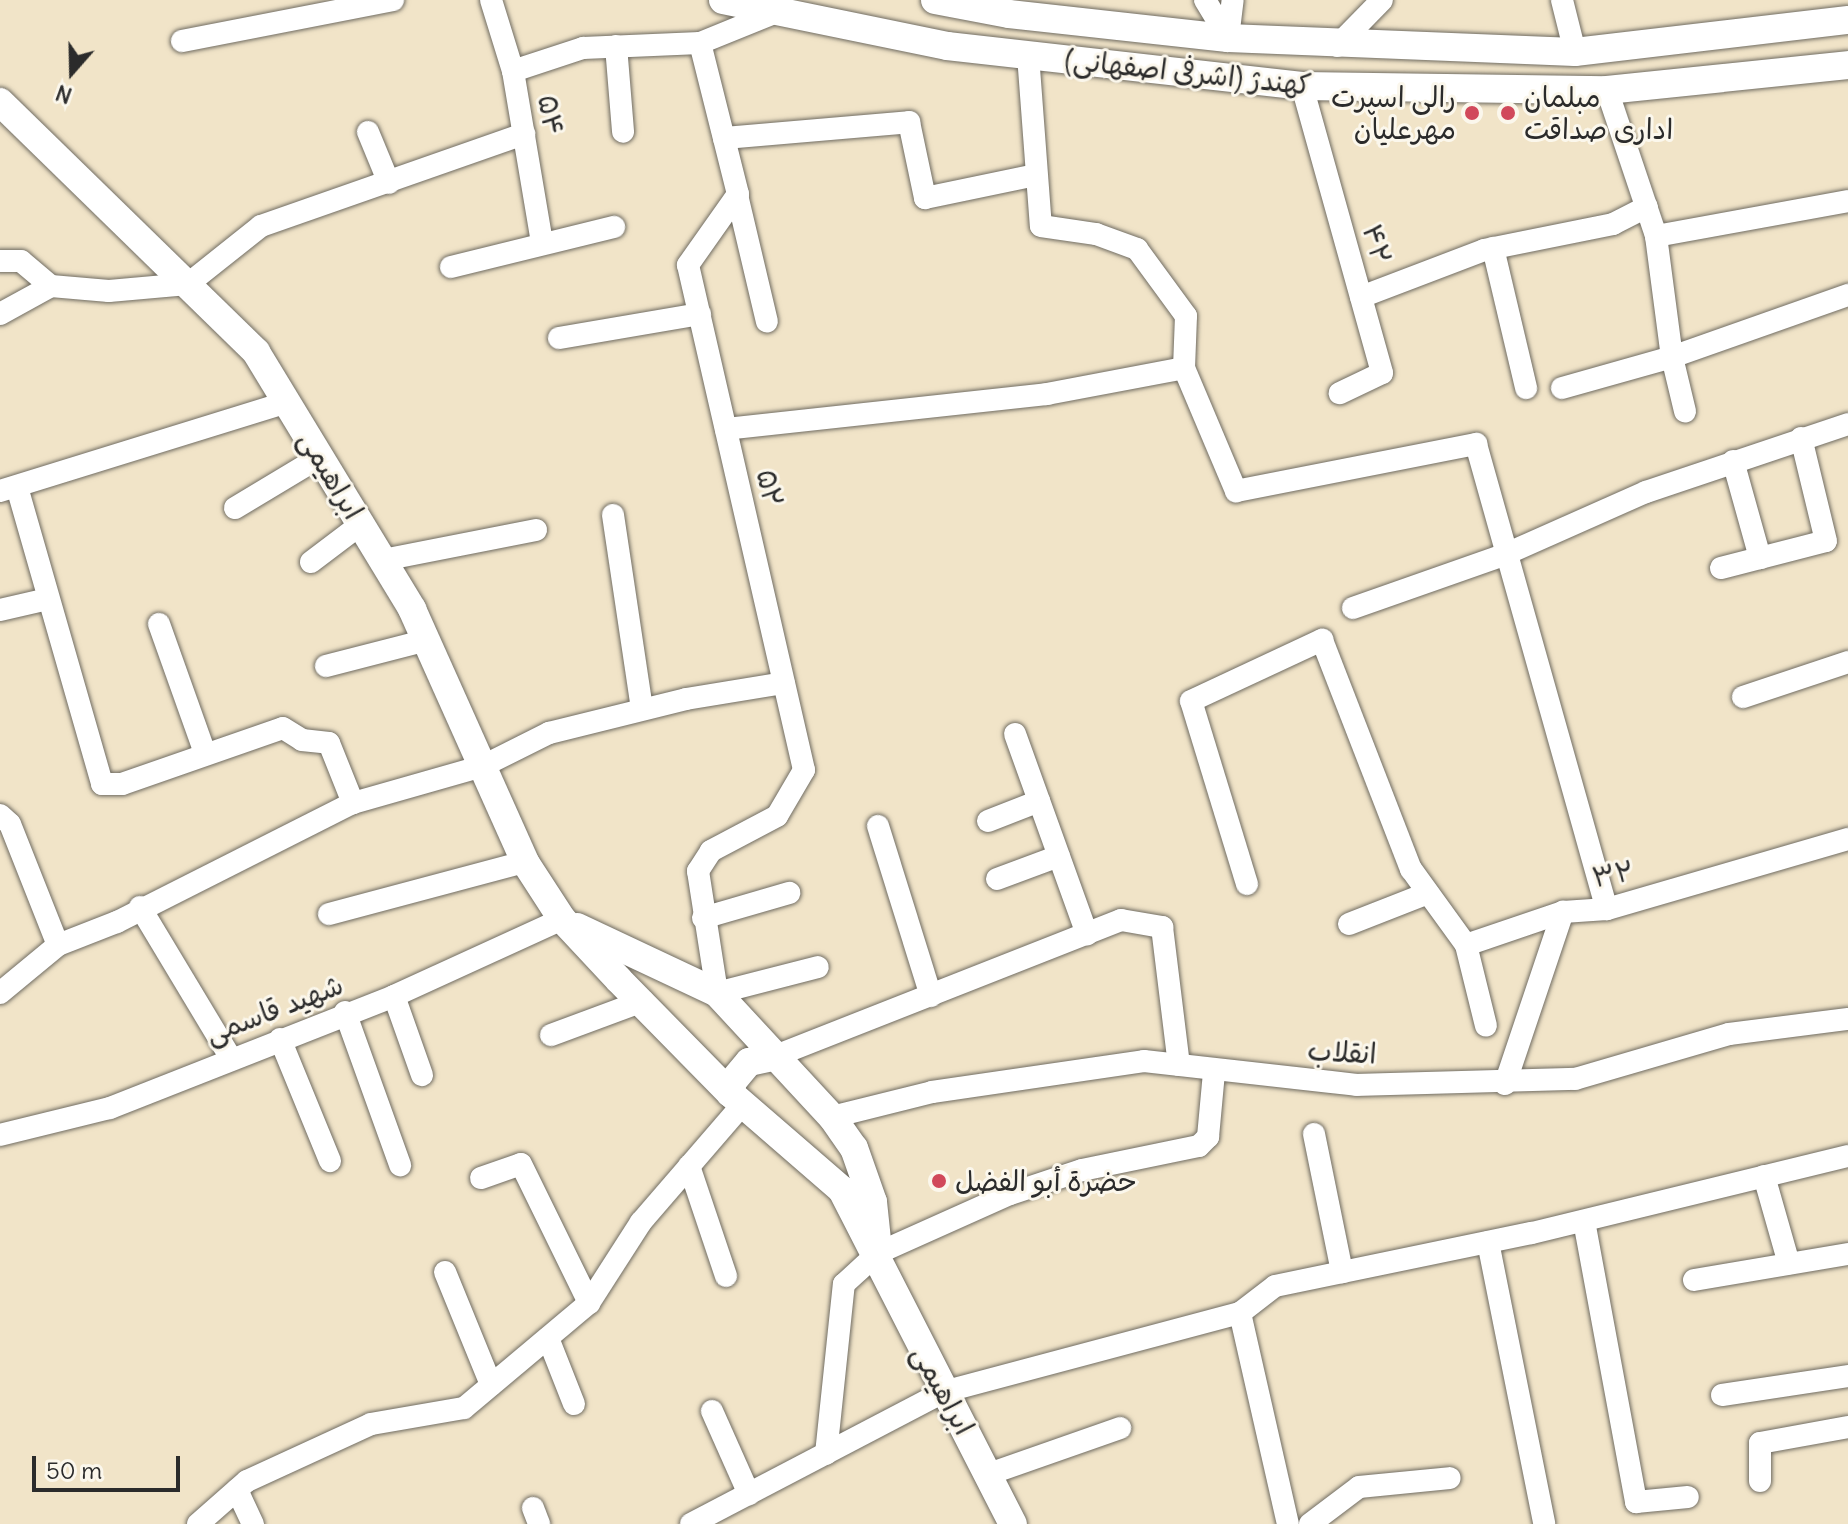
<!DOCTYPE html>
<meta charset="utf-8">
<style>
body{margin:0}
#map{position:relative;width:1848px;height:1524px;overflow:hidden;background:#f1e4c8;font-family:Delius,"Playpen Sans Arabic",sans-serif}
div>[style]{position:absolute}
.roads{filter:drop-shadow(0 0 2px #706c62) drop-shadow(0 0 2px #706c62)}
.minor>*{height:22px;margin:-11px;padding:0 11px;transform-origin:11px;border-radius:11px;background:#fff}
.major>*{height:28px;margin:-14px;padding:0 14px;transform-origin:14px;border-radius:14px;background:#fff}
.dots>*{width:22px;height:22px;translate:-50% -50%;box-sizing:border-box;border:4px solid #fbf7ec;border-radius:50%}
span{translate:-50% -50%;white-space:nowrap;text-align:center;line-height:1.15;-webkit-text-stroke:6px #fbf7ec;paint-order:stroke}
.street-label{font-size:28px;color:#2b2b2b}
.poi-label{font-size:28px;color:#2b2b2b}
.right{translate:-100% -50%;text-align:right}
.left{translate:0 -50%;text-align:left}
.north{position:absolute;left:32px;top:32px;width:80px;height:80px;-webkit-text-stroke:6px #fbf7ec;paint-order:stroke;rotate:200deg;font-size:22px;font-weight:700;line-height:32px;text-align:center;color:#2b2b2b}
.north::after{content:'';display:block;margin:auto;width:28px;height:36px;background:#2b2b2b;clip-path:polygon(50% 0,100% 100%,50% 72%,0 100%)}
.scale{position:absolute;left:32px;top:1456px;width:148px;height:36px;box-sizing:border-box;border:4px solid #2b2b2b;border-top:0;padding-left:10px;font-size:24px;line-height:28px;white-space:nowrap;color:#2b2b2b;-webkit-text-stroke:6px #fbf7ec;paint-order:stroke}
</style>
<div id="map">
<div class="roads">
<div class="minor">
<i style="left:491px;top:0;width:74px;rotate:72.8deg"></i>
<i style="left:513px;top:71px;width:173px;rotate:80.4deg"></i>
<i style="left:1205px;top:0;width:44px;rotate:58.8deg"></i>
<i style="left:1562px;top:0;width:54px;rotate:76deg"></i>
<i style="left:774px;top:13px;width:80px;rotate:157.9deg"></i>
<i style="left:700px;top:43px;width:156px;rotate:75.9deg"></i>
<i style="left:738px;top:194px;width:87px;rotate:125.2deg"></i>
<i style="left:688px;top:265px;width:518px;rotate:77.06deg"></i>
<i style="left:804px;top:770px;width:53px;rotate:120.4deg"></i>
<i style="left:777px;top:816px;width:75px;rotate:152.1deg"></i>
<i style="left:711px;top:851px;width:24px;rotate:123deg"></i>
<i style="left:698px;top:871px;width:123px;rotate:81.1deg"></i>
<i style="left:717px;top:993px;width:104px;rotate:-14.4deg"></i>
<i style="left:1228px;top:38px;width:38px;rotate:-83deg"></i>
<i style="left:182px;top:41px;width:215px;rotate:-11deg"></i>
<i style="left:616px;top:46px;width:86px;rotate:85.3deg"></i>
<i style="left:1337px;top:46px;width:64px;rotate:-45.6deg"></i>
<i style="left:1028px;top:55px;width:171px;rotate:85.7deg"></i>
<i style="left:1041px;top:226px;width:56px;rotate:8.3deg"></i>
<i style="left:1096px;top:234px;width:44px;rotate:20.1deg"></i>
<i style="left:1137px;top:249px;width:83px;rotate:53.8deg"></i>
<i style="left:1186px;top:316px;width:52px;rotate:92.2deg"></i>
<i style="left:1184px;top:368px;width:134px;rotate:67.1deg"></i>
<i style="left:1236px;top:491px;width:245px;rotate:-11.1deg"></i>
<i style="left:1476px;top:444px;width:483px;rotate:74.3deg"></i>
<i style="left:513px;top:71px;width:74px;rotate:-18.2deg"></i>
<i style="left:583px;top:48px;width:117px;rotate:-2.4deg"></i>
<i style="left:1302px;top:86px;width:298px;rotate:74.4deg"></i>
<i style="left:1382px;top:373px;width:47px;rotate:154.5deg"></i>
<i style="left:1607px;top:90px;width:154px;rotate:71.4deg"></i>
<i style="left:1656px;top:236px;width:195px;rotate:-10.3deg"></i>
<i style="left:368px;top:132px;width:55px;rotate:67.6deg"></i>
<i style="left:724px;top:138px;width:186px;rotate:-4.9deg"></i>
<i style="left:909px;top:122px;width:78px;rotate:78.1deg"></i>
<i style="left:925px;top:198px;width:113px;rotate:-11.7deg"></i>
<i style="left:737px;top:195px;width:130px;rotate:76.7deg"></i>
<i style="left:1656px;top:236px;width:122px;rotate:82.5deg"></i>
<i style="left:1672px;top:357px;width:56px;rotate:76.5deg"></i>
<i style="left:1493px;top:248px;width:144px;rotate:76.7deg"></i>
<i style="left:0;top:261px;width:21px"></i>
<i style="left:21px;top:261px;width:39px;rotate:40deg"></i>
<i style="left:451px;top:267px;width:168px;rotate:-13.8deg"></i>
<i style="left:1361px;top:297px;width:132px;rotate:-20.9deg"></i>
<i style="left:1484px;top:250px;width:132px;rotate:-11.4deg"></i>
<i style="left:1613px;top:224px;width:38px;rotate:-27deg"></i>
<i style="left:0;top:314px;width:58px;rotate:-28.8deg"></i>
<i style="left:51px;top:286px;width:58px;rotate:4.9deg"></i>
<i style="left:109px;top:291px;width:79px;rotate:-5.1deg"></i>
<i style="left:188px;top:284px;width:93px;rotate:-38.5deg"></i>
<i style="left:261px;top:226px;width:279px;rotate:-19.3deg"></i>
<i style="left:559px;top:338px;width:143px;rotate:-9.7deg"></i>
<i style="left:1562px;top:388px;width:114px;rotate:-15.7deg"></i>
<i style="left:1672px;top:357px;width:187px;rotate:-19.4deg"></i>
<i style="left:726px;top:429px;width:323px;rotate:-6.2deg"></i>
<i style="left:1047px;top:394px;width:139px;rotate:-10.7deg"></i>
<i style="left:1733px;top:461px;width:101px;rotate:74.4deg"></i>
<i style="left:17px;top:487px;width:309px;rotate:74deg"></i>
<i style="left:102px;top:784px;width:20px"></i>
<i style="left:122px;top:784px;width:170px;rotate:-19.2deg"></i>
<i style="left:283px;top:728px;width:22px;rotate:32deg"></i>
<i style="left:302px;top:740px;width:27px;rotate:6deg"></i>
<i style="left:329px;top:743px;width:65px;rotate:68.2deg"></i>
<i style="left:0;top:491px;width:300px;rotate:-17.2deg"></i>
<i style="left:235px;top:508px;width:99px;rotate:-31deg"></i>
<i style="left:613px;top:515px;width:196px;rotate:81.5deg"></i>
<i style="left:383px;top:560px;width:156px;rotate:-11.1deg"></i>
<i style="left:311px;top:562px;width:63px;rotate:-37.2deg"></i>
<i style="left:1721px;top:568px;width:108px;rotate:-14.4deg"></i>
<i style="left:1826px;top:541px;width:106px;rotate:-103.6deg"></i>
<i style="left:1353px;top:608px;width:162px;rotate:-19.4deg"></i>
<i style="left:1506px;top:554px;width:153px;rotate:-23.9deg"></i>
<i style="left:1646px;top:492px;width:213px;rotate:-18.6deg"></i>
<i style="left:0;top:610px;width:49px;rotate:-12.9deg"></i>
<i style="left:159px;top:624px;width:137px;rotate:70.4deg"></i>
<i style="left:326px;top:666px;width:104px;rotate:-14.4deg"></i>
<i style="left:1743px;top:697px;width:111px;rotate:-18.4deg"></i>
<i style="left:1015px;top:734px;width:213px;rotate:70.2deg"></i>
<i style="left:0;top:815px;width:13px;rotate:42deg"></i>
<i style="left:10px;top:824px;width:130px;rotate:68.4deg"></i>
<i style="left:988px;top:821px;width:55px;rotate:-21.4deg"></i>
<i style="left:878px;top:826px;width:178px;rotate:72.7deg"></i>
<i style="left:997px;top:879px;width:66px;rotate:-20.4deg"></i>
<i style="left:1247px;top:884px;width:191px;rotate:-107deg"></i>
<i style="left:1191px;top:701px;width:145px;rotate:-25deg"></i>
<i style="left:1322px;top:640px;width:246px;rotate:68.8deg"></i>
<i style="left:1411px;top:869px;width:94px;rotate:54.1deg"></i>
<i style="left:1466px;top:945px;width:102px;rotate:-18.8deg"></i>
<i style="left:140px;top:907px;width:175px;rotate:59deg"></i>
<i style="left:329px;top:914px;width:203px;rotate:-14.9deg"></i>
<i style="left:703px;top:918px;width:90px;rotate:-16.2deg"></i>
<i style="left:1349px;top:924px;width:85px;rotate:-21.4deg"></i>
<i style="left:1466px;top:945px;width:83px;rotate:76.1deg"></i>
<i style="left:0;top:993px;width:75px;rotate:-39.6deg"></i>
<i style="left:58px;top:945px;width:63px;rotate:-21.3deg"></i>
<i style="left:117px;top:922px;width:264px;rotate:-26.8deg"></i>
<i style="left:353px;top:803px;width:135px;rotate:-15.9deg"></i>
<i style="left:483px;top:766px;width:74px;rotate:-26.6deg"></i>
<i style="left:549px;top:733px;width:141px;rotate:-13.9deg"></i>
<i style="left:686px;top:699px;width:99px;rotate:-9.3deg"></i>
<i style="left:394px;top:996px;width:84px;rotate:70.5deg"></i>
<i style="left:345px;top:1012px;width:163px;rotate:70.2deg"></i>
<i style="left:551px;top:1035px;width:98px;rotate:-20.3deg"></i>
<i style="left:280px;top:1039px;width:132px;rotate:67.7deg"></i>
<i style="left:773px;top:1057px;width:374px;rotate:-21.5deg"></i>
<i style="left:1121px;top:920px;width:42px;rotate:9.7deg"></i>
<i style="left:1162px;top:927px;width:139px;rotate:83deg"></i>
<i style="left:1505px;top:1084px;width:182px;rotate:-71.4deg"></i>
<i style="left:1563px;top:912px;width:44px;rotate:-3.9deg"></i>
<i style="left:1607px;top:909px;width:251px;rotate:-16.2deg"></i>
<i style="left:832px;top:1117px;width:103px;rotate:-14deg"></i>
<i style="left:932px;top:1092px;width:214px;rotate:-8.3deg"></i>
<i style="left:1144px;top:1061px;width:214px;rotate:6.4deg"></i>
<i style="left:1357px;top:1085px;width:218px;rotate:-1.6deg"></i>
<i style="left:1575px;top:1079px;width:160px;rotate:-16.3deg"></i>
<i style="left:1729px;top:1034px;width:120px;rotate:-7.2deg"></i>
<i style="left:1314px;top:1134px;width:141px;rotate:78.5deg"></i>
<i style="left:0;top:1135px;width:113px;rotate:-13.8deg"></i>
<i style="left:110px;top:1108px;width:305px;rotate:-21.5deg"></i>
<i style="left:394px;top:996px;width:185px;rotate:-24.6deg"></i>
<i style="left:689px;top:1166px;width:116px;rotate:71.4deg"></i>
<i style="left:1764px;top:1176px;width:91px;rotate:74.1deg"></i>
<i style="left:481px;top:1178px;width:42px;rotate:-19.3deg"></i>
<i style="left:521px;top:1164px;width:155px;rotate:63.9deg"></i>
<i style="left:1584px;top:1221px;width:286px;rotate:79.5deg"></i>
<i style="left:1636px;top:1502px;width:52px;rotate:-5.5deg"></i>
<i style="left:1488px;top:1242px;width:287px;rotate:78.7deg"></i>
<i style="left:445px;top:1272px;width:122px;rotate:67.8deg"></i>
<i style="left:1694px;top:1280px;width:156px;rotate:-9.6deg"></i>
<i style="left:1240px;top:1313px;width:216px;rotate:77.2deg"></i>
<i style="left:548px;top:1338px;width:71px;rotate:68.5deg"></i>
<i style="left:1722px;top:1395px;width:127px;rotate:-8.6deg"></i>
<i style="left:712px;top:1411px;width:91px;rotate:66deg"></i>
<i style="left:826px;top:1454px;width:171px;rotate:-84deg"></i>
<i style="left:844px;top:1284px;width:46px;rotate:-42.4deg"></i>
<i style="left:878px;top:1253px;width:145px;rotate:-24.1deg"></i>
<i style="left:1010px;top:1194px;width:76px;rotate:-18.4deg"></i>
<i style="left:1082px;top:1170px;width:119px;rotate:-11.6deg"></i>
<i style="left:1199px;top:1146px;width:13px;rotate:-45deg"></i>
<i style="left:1208px;top:1137px;width:65px;rotate:-84.7deg"></i>
<i style="left:989px;top:1474px;width:139px;rotate:-19.3deg"></i>
<i style="left:1760px;top:1481px;width:38px;rotate:-90deg"></i>
<i style="left:1760px;top:1443px;width:89px;rotate:-10.3deg"></i>
<i style="left:237px;top:1490px;width:38px;rotate:65deg"></i>
<i style="left:533px;top:1508px;width:17px;rotate:69deg"></i>
<i style="left:198px;top:1524px;width:65px;rotate:-41.3deg"></i>
<i style="left:247px;top:1481px;width:136px;rotate:-24.7deg"></i>
<i style="left:371px;top:1424px;width:94px;rotate:-9.8deg"></i>
<i style="left:464px;top:1408px;width:163px;rotate:-40deg"></i>
<i style="left:589px;top:1303px;width:96px;rotate:-57.3deg"></i>
<i style="left:641px;top:1222px;width:156px;rotate:-49.2deg"></i>
<i style="left:691px;top:1524px;width:284px;rotate:-27.6deg"></i>
<i style="left:943px;top:1392px;width:307px;rotate:-14.9deg"></i>
<i style="left:1240px;top:1313px;width:44px;rotate:-37.6deg"></i>
<i style="left:1275px;top:1286px;width:262px;rotate:-11.7deg"></i>
<i style="left:1532px;top:1233px;width:325px;rotate:-13.7deg"></i>
<i style="left:1310px;top:1524px;width:61px;rotate:-37.1deg"></i>
<i style="left:1359px;top:1487px;width:91px;rotate:-5.6deg"></i>
</div>
<div class="major">
<i style="left:723px;top:0;width:229px;rotate:11.6deg"></i>
<i style="left:947px;top:46px;width:357px;rotate:6.4deg"></i>
<i style="left:1302px;top:86px;width:305px;rotate:0.8deg"></i>
<i style="left:1607px;top:90px;width:242px;rotate:-5.9deg"></i>
<i style="left:935px;top:0;width:75px;rotate:10.7deg"></i>
<i style="left:1009px;top:14px;width:220px;rotate:6.3deg"></i>
<i style="left:1228px;top:38px;width:347px;rotate:2.3deg"></i>
<i style="left:1575px;top:52px;width:275px;rotate:-6.7deg"></i>
<i style="left:0;top:102px;width:358px;rotate:44.3deg"></i>
<i style="left:256px;top:352px;width:301px;rotate:58.7deg"></i>
<i style="left:412px;top:609px;width:277px;rotate:65.9deg"></i>
<i style="left:525px;top:862px;width:68px;rotate:57deg"></i>
<i style="left:562px;top:919px;width:83px;rotate:46.9deg"></i>
<i style="left:619px;top:980px;width:158px;rotate:45.5deg"></i>
<i style="left:730px;top:1093px;width:148px;rotate:40.9deg"></i>
<i style="left:842px;top:1190px;width:375px;rotate:62.9deg"></i>
<i style="left:577px;top:927px;width:155px;rotate:25.2deg"></i>
<i style="left:717px;top:993px;width:169px;rotate:47.2deg"></i>
<i style="left:832px;top:1117px;width:38px;rotate:55deg"></i>
<i style="left:854px;top:1148px;width:57px;rotate:70.6deg"></i>
<i style="left:873px;top:1202px;width:39px;rotate:84deg"></i>
<i style="left:730px;top:1093px;width:12px;rotate:-76deg"></i>
<i style="left:733px;top:1081px;width:25px;rotate:-50deg"></i>
<i style="left:749px;top:1062px;width:25px;rotate:-12deg"></i>
</div>
</div>
<div class="dots">
<i style="left:1472px;top:113px;background:#d1495b"></i>
<i style="left:1508px;top:113px;background:#d1495b"></i>
<i style="left:939px;top:1181px;background:#d1495b"></i>
</div>
<div class="street-label">
<span style="left:1188px;top:72px;rotate:6deg">کهندژ (اشرفی اصفهانی)</span>
<span style="left:551px;top:115px;rotate:80deg">۵۴</span>
<span style="left:1377px;top:244px;rotate:74deg">۴۲</span>
<span style="left:331px;top:475px;rotate:59deg">ابراهیمی</span>
<span style="left:770px;top:488px;rotate:77deg">۵۲</span>
<span style="left:1613px;top:874px;rotate:-11deg">۳۲</span>
<span style="left:274px;top:1009px;rotate:-21deg">شهید قاسمی</span>
<span style="left:1342px;top:1052px;rotate:3deg">انقلاب</span>
<span style="left:943px;top:1390px;rotate:61deg">ابراهیمی</span>
</div>
<div class="poi-label">
<span class="right" style="left:1456px;top:113px">رالی اسپرت<br>مهرعلیان</span>
<span class="left" style="left:1524px;top:113px">مبلمان<br>اداری صداقت</span>
<span class="left" style="left:955px;top:1181px">حضرة أبو الفضل</span>
</div>
<div class="north">N</div>
<div class="scale">50 m</div>
</div>
